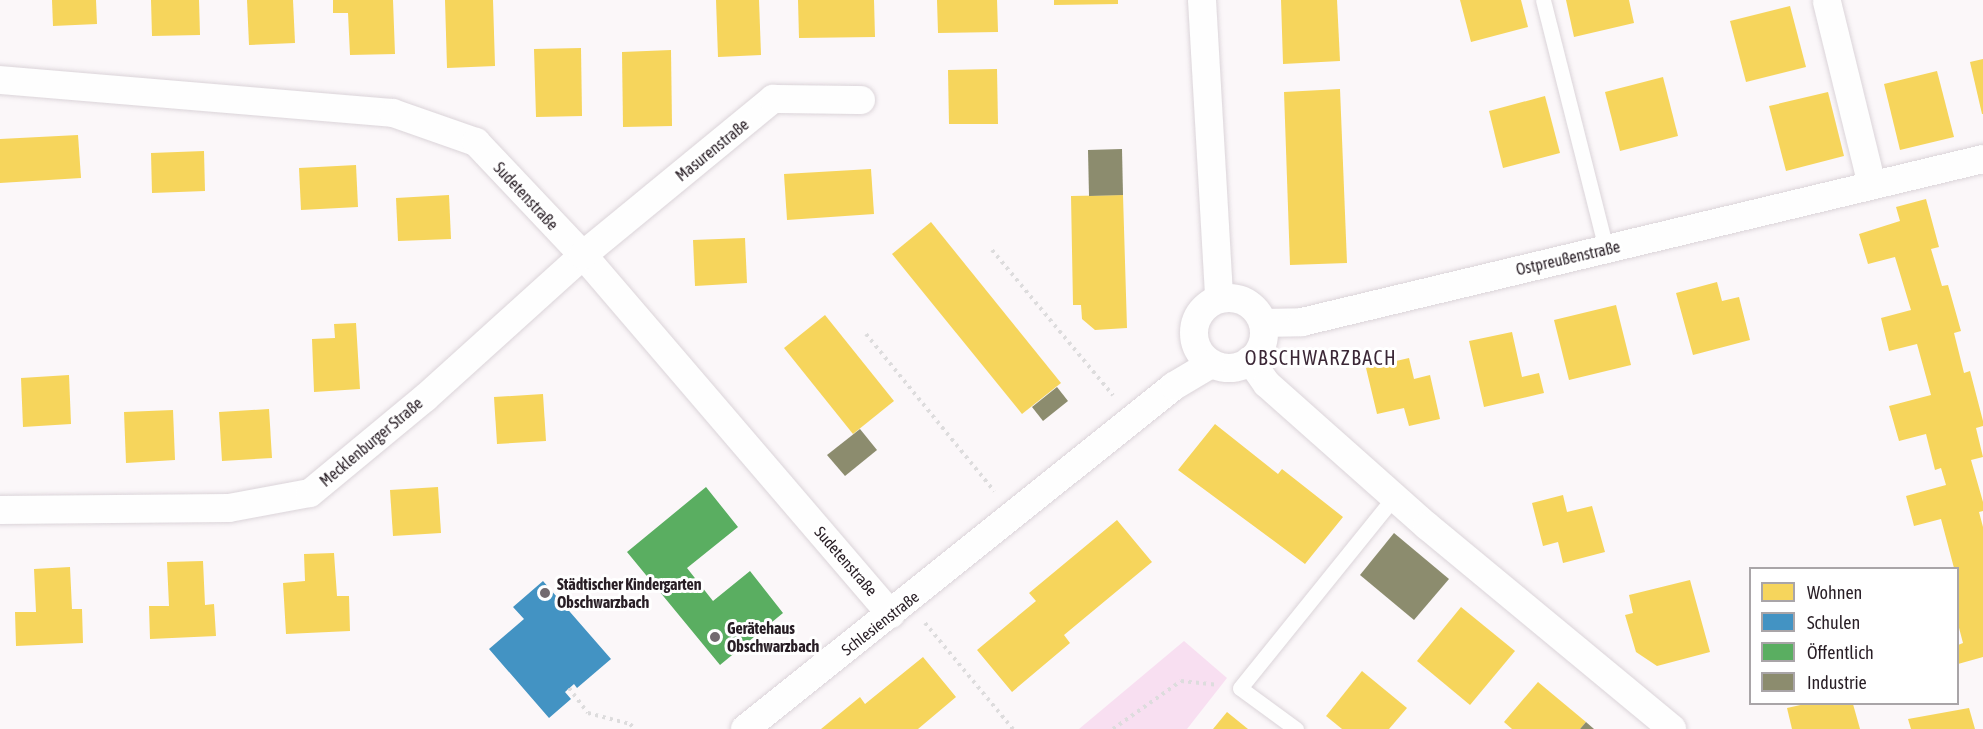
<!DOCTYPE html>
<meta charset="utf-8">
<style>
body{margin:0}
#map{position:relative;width:1983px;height:729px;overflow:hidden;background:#fbf7f9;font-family:"Asap Condensed",sans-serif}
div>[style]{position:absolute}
.green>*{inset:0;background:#f8dff1}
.homes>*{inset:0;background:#f6d55c}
.schools>*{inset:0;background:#4393c3}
.public>*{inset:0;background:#5aae61}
.industry>*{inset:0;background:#8c8c6e}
.path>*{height:4px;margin-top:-2px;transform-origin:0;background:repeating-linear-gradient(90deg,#dddcdd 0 3px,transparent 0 7.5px)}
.roads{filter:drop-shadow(0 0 2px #dbd4d9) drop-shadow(0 0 2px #dbd4d9)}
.service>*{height:15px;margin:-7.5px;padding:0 7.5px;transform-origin:7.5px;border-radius:7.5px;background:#fefefe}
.minor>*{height:28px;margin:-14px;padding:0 14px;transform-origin:14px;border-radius:14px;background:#fefefe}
.minor>.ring{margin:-14px;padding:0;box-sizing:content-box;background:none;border:28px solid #fefefe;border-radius:50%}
.dots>*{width:16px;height:16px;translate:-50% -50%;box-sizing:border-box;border:3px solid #fff;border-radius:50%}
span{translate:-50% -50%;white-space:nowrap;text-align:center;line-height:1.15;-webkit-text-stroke:6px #fff;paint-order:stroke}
.street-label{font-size:16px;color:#281e25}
.poi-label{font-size:16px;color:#281e25;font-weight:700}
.left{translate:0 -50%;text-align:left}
.quarter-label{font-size:20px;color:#3b2736;letter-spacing:1.5px}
.legend{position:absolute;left:1749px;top:567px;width:210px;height:138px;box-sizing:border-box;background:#fff;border:2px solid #a9a5a8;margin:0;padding:8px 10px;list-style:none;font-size:18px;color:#281e25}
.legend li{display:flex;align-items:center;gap:12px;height:30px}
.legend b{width:30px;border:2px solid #a9a5a8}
</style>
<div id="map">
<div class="green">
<i style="clip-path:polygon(1184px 641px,1227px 678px,1187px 729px,1079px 729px)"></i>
</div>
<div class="homes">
<i style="clip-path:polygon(52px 0,96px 0,97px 24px,53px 26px)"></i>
<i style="clip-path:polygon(151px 0,199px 0,200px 35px,152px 36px)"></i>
<i style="clip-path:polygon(247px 0,293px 0,295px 43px,249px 45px)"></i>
<i style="clip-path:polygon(333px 0,393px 0,395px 54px,350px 55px,348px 13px,333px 13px)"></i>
<i style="clip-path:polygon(445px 0,493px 0,495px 66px,447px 68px)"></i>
<i style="clip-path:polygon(716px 0,759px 0,761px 55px,718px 57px)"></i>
<i style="clip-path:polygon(798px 0,874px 0,875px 37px,799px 38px)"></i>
<i style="clip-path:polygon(937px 0,997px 0,998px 32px,938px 33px)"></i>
<i style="clip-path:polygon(1054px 0,1118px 0,1118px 4px,1054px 5px)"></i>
<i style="clip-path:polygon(1281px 0,1337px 0,1340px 61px,1283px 64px)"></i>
<i style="clip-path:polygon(1460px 0,1521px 0,1528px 27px,1471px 42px)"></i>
<i style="clip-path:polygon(1566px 0,1629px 0,1634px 23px,1574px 37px)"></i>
<i style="clip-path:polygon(1790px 6px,1806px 67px,1746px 82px,1730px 21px)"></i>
<i style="clip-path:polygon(581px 48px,582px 116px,536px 117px,534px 49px)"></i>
<i style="clip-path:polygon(671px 50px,672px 126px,623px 127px,622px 52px)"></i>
<i style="clip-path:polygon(1983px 59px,1983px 114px,1982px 114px,1970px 62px)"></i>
<i style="clip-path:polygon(997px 69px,998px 124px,949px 124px,948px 70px)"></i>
<i style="clip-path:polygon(1937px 71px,1954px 137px,1900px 150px,1884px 84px)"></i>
<i style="clip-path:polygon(1663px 77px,1678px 136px,1620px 151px,1605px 92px)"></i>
<i style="clip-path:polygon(1340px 89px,1347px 263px,1290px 265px,1284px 92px)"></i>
<i style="clip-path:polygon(1828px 92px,1844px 156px,1786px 171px,1769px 106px)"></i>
<i style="clip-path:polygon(1545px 96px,1560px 153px,1503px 168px,1489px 111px)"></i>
<i style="clip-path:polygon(78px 135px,81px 178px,0 183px,0 139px)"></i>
<i style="clip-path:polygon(204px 151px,205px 191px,152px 193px,151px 153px)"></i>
<i style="clip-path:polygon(356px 165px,358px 207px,301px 210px,299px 168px)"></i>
<i style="clip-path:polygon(871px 169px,874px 214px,787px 220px,784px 174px)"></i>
<i style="clip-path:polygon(449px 195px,451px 239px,398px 241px,396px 198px)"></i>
<i style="clip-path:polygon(1123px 195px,1127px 328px,1095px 330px,1082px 319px,1081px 305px,1073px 305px,1071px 196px)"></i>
<i style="clip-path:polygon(1926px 199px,1939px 247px,1931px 249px,1942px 286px,1948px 285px,1961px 331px,1954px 333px,1964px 373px,1970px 371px,1983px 421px,1983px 426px,1976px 428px,1983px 457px,1971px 460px,1983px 502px,1983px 511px,1979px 512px,1983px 527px,1983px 657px,1958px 664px,1958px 645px,1963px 643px,1958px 624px,1958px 568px,1954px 568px,1941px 519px,1914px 526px,1906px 496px,1946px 485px,1941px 468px,1935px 470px,1926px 434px,1899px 441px,1889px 406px,1931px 395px,1917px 344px,1889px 351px,1881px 318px,1911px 310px,1895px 257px,1868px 264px,1859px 234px,1900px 221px,1896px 207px)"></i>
<i style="clip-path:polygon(931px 222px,1061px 383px,1022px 414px,892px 254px)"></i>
<i style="clip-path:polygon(745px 238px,747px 283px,695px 286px,693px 240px)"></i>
<i style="clip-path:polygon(1717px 282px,1722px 301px,1739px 297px,1750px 340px,1693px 355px,1676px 293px)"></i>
<i style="clip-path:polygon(1616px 305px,1631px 365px,1569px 380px,1554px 320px)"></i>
<i style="clip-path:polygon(825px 315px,894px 401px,853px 434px,784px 348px)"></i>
<i style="clip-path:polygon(356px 323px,360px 389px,314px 392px,312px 339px,335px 338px,334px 324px)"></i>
<i style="clip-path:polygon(1512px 332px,1522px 377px,1539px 373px,1544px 393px,1484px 407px,1469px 341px)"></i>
<i style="clip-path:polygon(1409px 358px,1414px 379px,1430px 375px,1440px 419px,1409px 426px,1404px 408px,1377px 414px,1366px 368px)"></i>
<i style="clip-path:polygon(69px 375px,71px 424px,23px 427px,21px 378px)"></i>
<i style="clip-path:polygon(543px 394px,546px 441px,497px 444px,494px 397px)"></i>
<i style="clip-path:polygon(269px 409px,272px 458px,222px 461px,219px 412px)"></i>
<i style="clip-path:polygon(173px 410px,175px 460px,126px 463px,124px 412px)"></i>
<i style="clip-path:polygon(1215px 424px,1278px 474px,1282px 469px,1343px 517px,1305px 564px,1178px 470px)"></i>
<i style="clip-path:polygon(438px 487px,441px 533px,393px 536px,390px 490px)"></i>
<i style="clip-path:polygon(1563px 495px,1567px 512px,1592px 506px,1605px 552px,1563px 563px,1558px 542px,1543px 546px,1532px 503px)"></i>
<i style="clip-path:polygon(1117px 520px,1152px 562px,1064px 635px,1070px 643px,1012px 692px,977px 650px,1036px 601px,1029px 593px)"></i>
<i style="clip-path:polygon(334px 553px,337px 596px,349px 596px,350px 631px,286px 634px,283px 583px,305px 581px,304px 554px)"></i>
<i style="clip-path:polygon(203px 561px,205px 605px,214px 604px,216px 636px,150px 639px,149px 606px,169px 606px,167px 562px)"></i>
<i style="clip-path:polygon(70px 567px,72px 609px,82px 609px,83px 643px,16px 646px,15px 612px,36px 612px,34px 569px)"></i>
<i style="clip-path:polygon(1690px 580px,1710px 652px,1657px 666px,1636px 652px,1625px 615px,1633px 613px,1629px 595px)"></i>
<i style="clip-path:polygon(1461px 607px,1515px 651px,1470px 705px,1417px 661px)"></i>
<i style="clip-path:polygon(923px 657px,956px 697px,918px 729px,821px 729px,860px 697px,865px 704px)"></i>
<i style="clip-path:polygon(1362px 671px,1407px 708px,1389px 729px,1342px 729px,1326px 716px)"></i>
<i style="clip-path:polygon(1538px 682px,1586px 722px,1580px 729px,1512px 729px,1504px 722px)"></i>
<i style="clip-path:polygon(1805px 704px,1853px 704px,1860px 729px,1792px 729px,1787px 708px)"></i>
<i style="clip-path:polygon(1969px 708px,1975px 729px,1911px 729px,1908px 719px)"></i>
<i style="clip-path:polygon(1227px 712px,1248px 729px,1213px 729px)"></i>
</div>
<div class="schools">
<i style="clip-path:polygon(543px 581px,611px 659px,577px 688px,574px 684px,565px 692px,571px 699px,549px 718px,489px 649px,524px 619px,513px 607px)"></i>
</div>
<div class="public">
<i style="clip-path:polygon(706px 487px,738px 527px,687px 568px,713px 601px,750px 571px,783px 613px,720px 665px,627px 552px)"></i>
</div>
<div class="industry">
<i style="clip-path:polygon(1122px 149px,1123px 195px,1089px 196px,1088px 150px)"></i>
<i style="clip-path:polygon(1057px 387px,1068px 401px,1043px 421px,1032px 407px)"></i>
<i style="clip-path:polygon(860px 429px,877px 450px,845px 476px,827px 455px)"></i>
<i style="clip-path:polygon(1394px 533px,1449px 579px,1414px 620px,1360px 575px)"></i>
<i style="clip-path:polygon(1586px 722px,1594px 729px,1580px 729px)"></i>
</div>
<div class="path">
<i style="left:992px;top:250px;width:189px;rotate:50.2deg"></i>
<i style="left:866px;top:334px;width:203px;rotate:50.8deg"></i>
<i style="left:925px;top:623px;width:138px;rotate:50.3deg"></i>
<i style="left:569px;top:688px;width:31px;rotate:53deg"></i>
<i style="left:588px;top:713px;width:43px;rotate:14.7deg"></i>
<i style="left:630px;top:724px;width:7px;rotate:45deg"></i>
<i style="left:1113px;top:729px;width:83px;rotate:-35.2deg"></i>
<i style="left:1181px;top:681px;width:36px;rotate:6deg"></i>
</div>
<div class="roads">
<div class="service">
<i style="left:1543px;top:0;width:257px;rotate:75.8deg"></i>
<i style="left:1296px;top:729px;width:69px;rotate:-143.8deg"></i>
<i style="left:1240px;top:688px;width:245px;rotate:-51.1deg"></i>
</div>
<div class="minor">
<i style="left:1202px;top:0;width:298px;rotate:86.7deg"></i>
<i style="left:1827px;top:2px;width:188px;rotate:76.2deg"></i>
<i style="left:0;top:80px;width:394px;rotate:4.8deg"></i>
<i style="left:393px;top:113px;width:88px;rotate:19.3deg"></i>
<i style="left:476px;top:142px;width:156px;rotate:46.6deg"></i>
<i style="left:583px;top:255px;width:473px;rotate:49.4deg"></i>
<i class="ring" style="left:1194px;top:298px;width:42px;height:42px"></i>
<i style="left:1263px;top:323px;width:39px;rotate:-1deg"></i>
<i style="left:1302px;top:322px;width:700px;rotate:-13.46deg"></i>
<i style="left:1250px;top:360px;width:29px;rotate:55deg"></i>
<i style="left:1267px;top:384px;width:214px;rotate:41.6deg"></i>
<i style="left:1427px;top:526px;width:318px;rotate:39.6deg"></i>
<i style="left:0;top:510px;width:229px;rotate:-0.5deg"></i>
<i style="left:229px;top:508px;width:82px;rotate:-10.5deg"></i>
<i style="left:310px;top:493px;width:149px;rotate:-39.6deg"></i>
<i style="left:425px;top:398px;width:213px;rotate:-42.1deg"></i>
<i style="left:583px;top:255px;width:246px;rotate:-39.4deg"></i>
<i style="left:773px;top:99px;width:88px;rotate:0.7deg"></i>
<i style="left:745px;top:729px;width:549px;rotate:-38.64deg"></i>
<i style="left:1174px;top:386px;width:43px;rotate:-30.7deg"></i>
</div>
</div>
<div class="dots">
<i style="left:545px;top:593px;background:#726a6f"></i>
<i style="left:715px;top:637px;background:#726a6f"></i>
</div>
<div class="street-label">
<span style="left:712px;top:150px;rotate:-39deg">Masurenstraße</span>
<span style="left:526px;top:196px;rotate:47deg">Sudetenstraße</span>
<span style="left:1568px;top:258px;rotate:-13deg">Ostpreußenstraße</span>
<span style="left:371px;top:442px;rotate:-40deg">Mecklenburger Straße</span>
<span style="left:846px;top:561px;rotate:49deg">Sudetenstraße</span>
<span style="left:880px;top:623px;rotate:-38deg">Schlesienstraße</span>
</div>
<div class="poi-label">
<span class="left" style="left:557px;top:593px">Städtischer Kindergarten<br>Obschwarzbach</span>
<span class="left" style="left:727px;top:637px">Gerätehaus<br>Obschwarzbach</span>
</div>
<div class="quarter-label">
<span style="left:1321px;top:357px">OBSCHWARZBACH</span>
</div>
<ul class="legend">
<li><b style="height:16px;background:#f6d55c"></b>Wohnen</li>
<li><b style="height:16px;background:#4393c3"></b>Schulen</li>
<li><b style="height:16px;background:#5aae61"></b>Öffentlich</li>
<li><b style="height:16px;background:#8c8c6e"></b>Industrie</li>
</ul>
</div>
